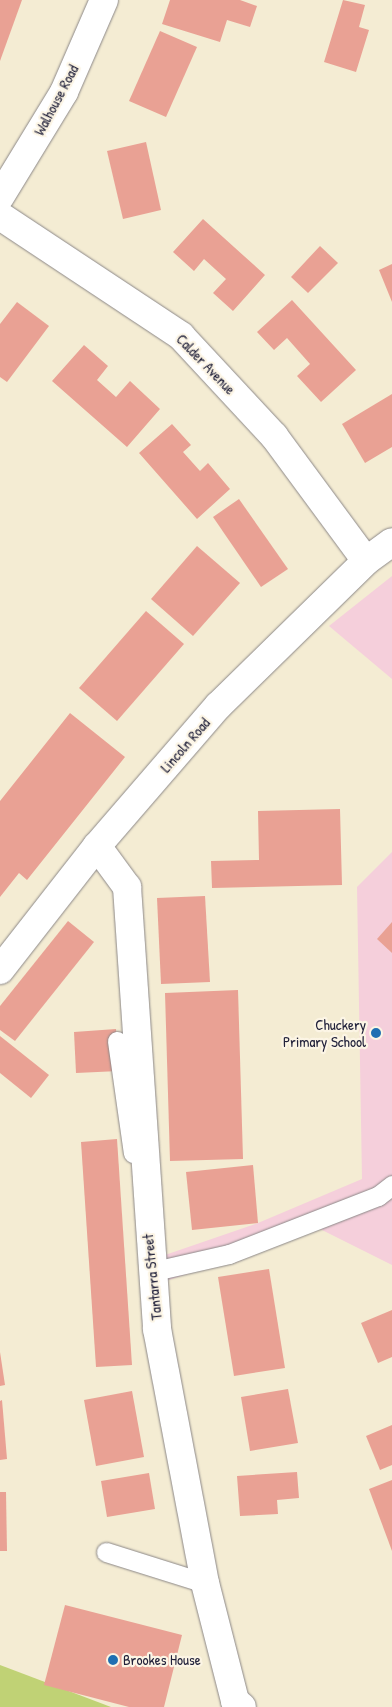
<!DOCTYPE html>
<style>
body{margin:0}
#map{position:relative;width:392px;height:1707px;overflow:hidden;background:#f4ecd3;font-family:"Patrick Hand",sans-serif}
div>[style]{position:absolute}
.built>*{inset:0;background:#f5cfdb}
.green>*{inset:0;background:#c0d275}
.building>*{inset:0;background:#e9a194}
.roads{filter:drop-shadow(0 0 1px #8b8787) drop-shadow(0 0 1px #8b8787)}
.lane>*{height:19px;margin:-9.5px;padding:0 9.5px;transform-origin:9.5px;border-radius:9.5px;background:#fff}
.street>*{height:28px;margin:-14px;padding:0 14px;transform-origin:14px;border-radius:14px;background:#fff}
.dots>*{width:14px;height:14px;translate:-50% -50%;box-sizing:border-box;border:2px solid #fcf5e5;border-radius:50%}
span{translate:-50% -50%;white-space:nowrap;text-align:center;line-height:1.15;-webkit-text-stroke:4.5px #fcf5e5;paint-order:stroke}
.street-label{font-size:15px;color:#22223b}
.poi-label{font-size:15px;color:#22223b}
.right{translate:-100% -50%;text-align:right}
.left{translate:0 -50%;text-align:left}
</style>
<div id="map">
<div class="built">
<i style="clip-path:polygon(392px 576px,392px 679px,329px 626px)"></i>
<i style="clip-path:polygon(392px 852px,392px 1265px,320px 1229px,166px 1281px,165px 1255px,258px 1223px,362px 1179px,357px 887px)"></i>
</div>
<div class="green">
<i style="clip-path:polygon(0 1665px,111px 1707px,0 1707px)"></i>
</div>
<div class="building">
<i style="clip-path:polygon(0 0,22px 0,0 61px)"></i>
<i style="clip-path:polygon(170px 0,240px 0,257px 6px,250px 27px,227px 20px,220px 42px,162px 24px)"></i>
<i style="clip-path:polygon(343px 0,365px 5px,359px 27px,369px 30px,356px 72px,324px 62px)"></i>
<i style="clip-path:polygon(160px 31px,197px 47px,166px 117px,129px 101px)"></i>
<i style="clip-path:polygon(146px 142px,161px 210px,123px 219px,107px 151px)"></i>
<i style="clip-path:polygon(203px 219px,265px 275px,233px 311px,213px 293px,226px 279px,204px 259px,194px 271px,173px 252px)"></i>
<i style="clip-path:polygon(320px 246px,338px 263px,308px 293px,291px 277px)"></i>
<i style="clip-path:polygon(392px 264px,392px 302px,379px 270px)"></i>
<i style="clip-path:polygon(292px 300px,356px 370px,321px 402px,297px 376px,310px 364px,287px 338px,274px 350px,257px 332px)"></i>
<i style="clip-path:polygon(17px 302px,49px 326px,7px 382px,0 377px,0 324px)"></i>
<i style="clip-path:polygon(84px 345px,108px 366px,97px 380px,116px 397px,130px 381px,160px 409px,127px 447px,52px 381px)"></i>
<i style="clip-path:polygon(392px 394px,392px 447px,365px 463px,342px 424px)"></i>
<i style="clip-path:polygon(172px 424px,191px 445px,183px 452px,200px 471px,208px 463px,230px 489px,197px 519px,139px 453px)"></i>
<i style="clip-path:polygon(239px 499px,288px 569px,261px 587px,213px 517px)"></i>
<i style="clip-path:polygon(197px 546px,240px 583px,193px 636px,151px 599px)"></i>
<i style="clip-path:polygon(146px 611px,184px 644px,117px 721px,79px 688px)"></i>
<i style="clip-path:polygon(70px 713px,125px 757px,27px 880px,19px 873px,0 897px,0 801px)"></i>
<i style="clip-path:polygon(340px 809px,342px 885px,212px 888px,211px 861px,259px 860px,258px 811px)"></i>
<i style="clip-path:polygon(205px 896px,210px 982px,161px 984px,157px 898px)"></i>
<i style="clip-path:polygon(68px 921px,94px 942px,15px 1041px,0 1030px,0 1006px)"></i>
<i style="clip-path:polygon(392px 922px,392px 953px,377px 939px)"></i>
<i style="clip-path:polygon(238px 990px,243px 1159px,170px 1161px,165px 993px)"></i>
<i style="clip-path:polygon(116px 1029px,119px 1071px,76px 1073px,74px 1032px)"></i>
<i style="clip-path:polygon(0 1036px,49px 1075px,31px 1098px,0 1073px)"></i>
<i style="clip-path:polygon(117px 1139px,132px 1365px,96px 1367px,81px 1142px)"></i>
<i style="clip-path:polygon(253px 1165px,258px 1223px,192px 1230px,186px 1172px)"></i>
<i style="clip-path:polygon(269px 1269px,285px 1368px,234px 1376px,218px 1277px)"></i>
<i style="clip-path:polygon(392px 1310px,392px 1357px,378px 1363px,361px 1323px)"></i>
<i style="clip-path:polygon(0 1352px,5px 1385px,0 1386px)"></i>
<i style="clip-path:polygon(288px 1389px,298px 1443px,250px 1451px,241px 1397px)"></i>
<i style="clip-path:polygon(132px 1391px,144px 1457px,96px 1466px,84px 1400px)"></i>
<i style="clip-path:polygon(2px 1400px,7px 1459px,0 1460px,0 1401px)"></i>
<i style="clip-path:polygon(392px 1425px,392px 1465px,380px 1470px,366px 1436px)"></i>
<i style="clip-path:polygon(297px 1472px,299px 1498px,277px 1500px,278px 1514px,240px 1516px,237px 1476px)"></i>
<i style="clip-path:polygon(149px 1473px,155px 1509px,107px 1517px,101px 1481px)"></i>
<i style="clip-path:polygon(392px 1480px,392px 1551px,369px 1489px)"></i>
<i style="clip-path:polygon(0 1492px,6px 1492px,7px 1551px,0 1551px)"></i>
<i style="clip-path:polygon(65px 1605px,182px 1635px,164px 1707px,129px 1707px,44px 1685px)"></i>
</div>
<div class="roads">
<div class="lane">
<i style="left:117px;top:1041px;width:113px;rotate:81.9deg"></i>
<i style="left:149px;top:1265px;width:7px;rotate:82deg"></i>
<i style="left:150px;top:1272px;width:81px;rotate:-12.8deg"></i>
<i style="left:229px;top:1254px;width:160px;rotate:-21.3deg"></i>
<i style="left:378px;top:1196px;width:18px;rotate:-38deg"></i>
<i style="left:106px;top:1552px;width:104px;rotate:17.4deg"></i>
</div>
<div class="street">
<i style="left:0;top:197px;width:123px;rotate:-58.6deg"></i>
<i style="left:64px;top:92px;width:100px;rotate:-66.5deg"></i>
<i style="left:0;top:216px;width:217px;rotate:33.5deg"></i>
<i style="left:181px;top:336px;width:137px;rotate:47.1deg"></i>
<i style="left:274px;top:436px;width:155px;rotate:53.6deg"></i>
<i style="left:97px;top:846px;width:51px;rotate:53.8deg"></i>
<i style="left:127px;top:887px;width:443px;rotate:86.1deg"></i>
<i style="left:157px;top:1329px;width:258px;rotate:79.3deg"></i>
<i style="left:205px;top:1583px;width:122px;rotate:75.7deg"></i>
<i style="left:235px;top:1701px;width:9px;rotate:41deg"></i>
<i style="left:0;top:970px;width:157px;rotate:-52deg"></i>
<i style="left:97px;top:846px;width:185px;rotate:-49.2deg"></i>
<i style="left:218px;top:706px;width:207px;rotate:-44.4deg"></i>
<i style="left:366px;top:561px;width:32px;rotate:-36deg"></i>
</div>
</div>
<div class="dots">
<i style="left:376px;top:1033px;background:#1f6fb2"></i>
<i style="left:113px;top:1660px;background:#1f6fb2"></i>
</div>
<div class="street-label">
<span style="left:56px;top:100px;rotate:-62deg">Walhouse Road</span>
<span style="left:206px;top:364px;rotate:46deg">Calder Avenue</span>
<span style="left:185px;top:745px;rotate:-49deg">Lincoln Road</span>
<span style="left:152px;top:1277px;rotate:-96deg">Tantarra Street</span>
</div>
<div class="poi-label">
<span class="right" style="left:366px;top:1033px">Chuckery<br>Primary School</span>
<span class="left" style="left:123px;top:1660px">Brookes House</span>
</div>
</div>
